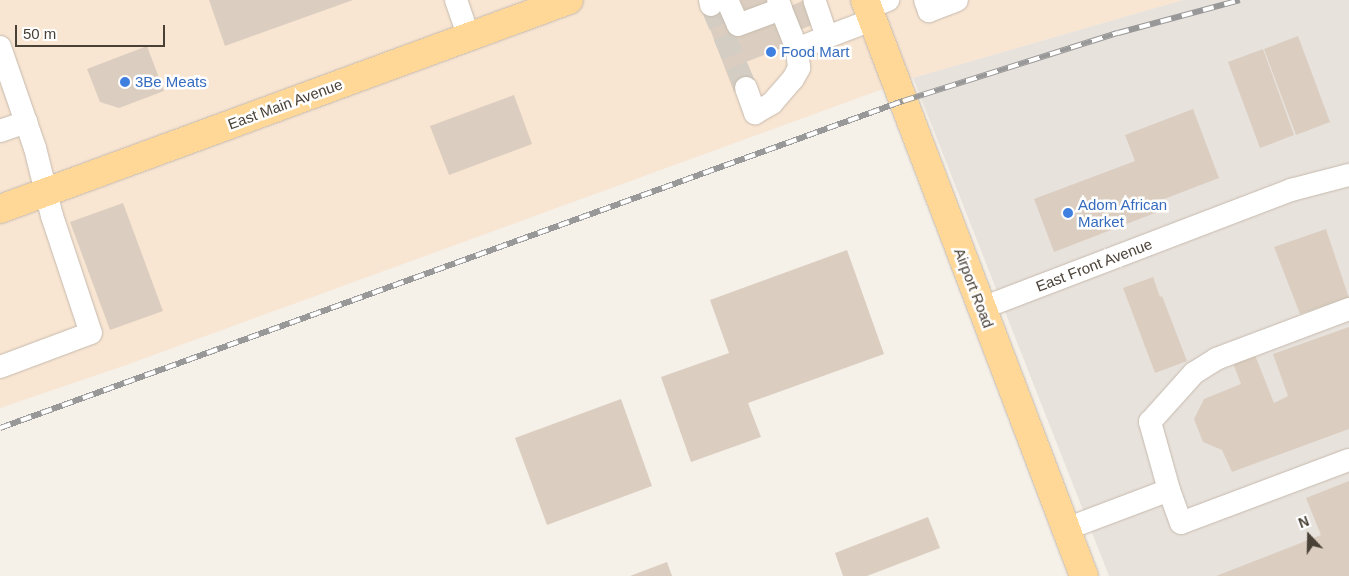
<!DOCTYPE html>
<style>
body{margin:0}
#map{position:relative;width:1349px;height:576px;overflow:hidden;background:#f5f0e8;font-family:Arial,sans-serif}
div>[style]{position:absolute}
.commercial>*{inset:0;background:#f8e5d2}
.industrial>*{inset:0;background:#e8e2dd}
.building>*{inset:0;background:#dbcec0}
.minor-tunnel>*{height:22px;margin-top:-11px;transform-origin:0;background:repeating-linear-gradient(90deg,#d3cdc4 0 22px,transparent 0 33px)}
.roads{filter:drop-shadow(0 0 1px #c5baad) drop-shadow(0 0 1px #c5baad)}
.minor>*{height:22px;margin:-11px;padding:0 11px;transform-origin:11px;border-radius:11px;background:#fff}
.major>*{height:28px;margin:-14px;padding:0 14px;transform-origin:14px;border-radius:14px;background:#ffd897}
.rail>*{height:5.5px;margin-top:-2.75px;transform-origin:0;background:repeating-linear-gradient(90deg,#fff 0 11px,#989898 0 22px);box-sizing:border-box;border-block:1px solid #989898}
.dots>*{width:14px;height:14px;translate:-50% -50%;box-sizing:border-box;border:2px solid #fff;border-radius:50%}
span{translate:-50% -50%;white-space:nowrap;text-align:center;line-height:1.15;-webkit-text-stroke:5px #fff;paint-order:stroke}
.shop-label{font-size:15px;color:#366cbe}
.left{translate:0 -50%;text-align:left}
.street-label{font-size:15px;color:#494036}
.north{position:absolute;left:1284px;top:511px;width:50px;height:50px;-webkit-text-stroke:4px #fff;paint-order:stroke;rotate:339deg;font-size:14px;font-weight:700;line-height:20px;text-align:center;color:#494036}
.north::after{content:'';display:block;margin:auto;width:18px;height:22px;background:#494036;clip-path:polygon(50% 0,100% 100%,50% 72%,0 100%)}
.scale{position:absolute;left:15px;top:25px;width:150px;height:22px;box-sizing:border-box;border:2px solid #494036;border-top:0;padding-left:6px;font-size:15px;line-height:18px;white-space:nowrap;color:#494036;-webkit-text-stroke:4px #fff;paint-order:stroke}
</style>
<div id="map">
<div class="commercial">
<i style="clip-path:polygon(0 0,1183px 0,913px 78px,126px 365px,0 408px)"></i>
</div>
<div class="industrial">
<i style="clip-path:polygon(1183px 0,1349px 0,1349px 576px,1109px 576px,913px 78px)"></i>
</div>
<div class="building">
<i style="clip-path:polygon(209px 0,353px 0,225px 46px)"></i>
<i style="clip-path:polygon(740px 0,773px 0,748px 20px)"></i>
<i style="clip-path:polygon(805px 0,817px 23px,797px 31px,788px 7px)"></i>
<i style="clip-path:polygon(720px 2px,732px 32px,772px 16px,784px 47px,746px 62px,754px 84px,734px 92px,702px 8px)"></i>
<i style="clip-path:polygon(1298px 36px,1330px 122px,1296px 135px,1264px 49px)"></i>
<i style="clip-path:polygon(147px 46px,164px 91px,119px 108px,100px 102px,87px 69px)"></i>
<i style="clip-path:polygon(1263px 49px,1294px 135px,1260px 148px,1228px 62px)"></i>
<i style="clip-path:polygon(514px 95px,532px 144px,449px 175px,430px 126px)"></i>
<i style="clip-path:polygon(1193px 109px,1219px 178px,1151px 204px,1155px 213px,1054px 252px,1034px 199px,1135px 161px,1125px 135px)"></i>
<i style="clip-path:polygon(123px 203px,163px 311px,110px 330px,70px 222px)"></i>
<i style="clip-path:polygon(1326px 229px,1349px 298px,1300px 314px,1274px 247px)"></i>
<i style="clip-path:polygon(847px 250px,884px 354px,748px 403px,761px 437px,691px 462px,661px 377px,729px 353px,710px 300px)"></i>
<i style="clip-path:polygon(1153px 277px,1160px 297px,1162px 296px,1187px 361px,1155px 373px,1123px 288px)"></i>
<i style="clip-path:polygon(1349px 327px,1349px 429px,1232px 472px,1222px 450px,1203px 442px,1194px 419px,1204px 399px,1241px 384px,1233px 363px,1255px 355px,1274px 403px,1288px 396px,1273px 354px)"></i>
<i style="clip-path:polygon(621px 399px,652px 486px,547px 525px,515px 438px)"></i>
<i style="clip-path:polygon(1349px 481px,1349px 576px,1216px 576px,1321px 535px,1306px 498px)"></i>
<i style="clip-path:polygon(928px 517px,940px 548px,867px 576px,843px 576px,835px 553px)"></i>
<i style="clip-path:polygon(667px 562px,672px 576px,630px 576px)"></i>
</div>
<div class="minor-tunnel">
<i style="left:711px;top:5px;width:90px;rotate:67.1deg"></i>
</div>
<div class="roads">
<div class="minor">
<i style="left:456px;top:0;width:39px;rotate:71deg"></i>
<i style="left:710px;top:0;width:5px;rotate:79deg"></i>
<i style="left:727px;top:0;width:27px;rotate:66deg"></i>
<i style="left:738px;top:25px;width:46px;rotate:-20.4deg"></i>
<i style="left:781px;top:9px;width:9px;rotate:-108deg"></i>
<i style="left:925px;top:0;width:12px;rotate:70deg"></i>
<i style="left:929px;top:11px;width:30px;rotate:-21deg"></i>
<i style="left:868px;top:8px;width:22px;rotate:-22deg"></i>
<i style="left:781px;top:9px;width:43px;rotate:68.2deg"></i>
<i style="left:797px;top:49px;width:32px;rotate:-22deg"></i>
<i style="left:827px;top:37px;width:39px;rotate:-109deg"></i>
<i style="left:827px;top:37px;width:48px;rotate:-20.7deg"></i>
<i style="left:0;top:47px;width:107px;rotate:70.9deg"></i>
<i style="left:35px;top:148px;width:70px;rotate:76deg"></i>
<i style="left:52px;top:216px;width:123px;rotate:71.6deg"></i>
<i style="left:91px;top:333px;width:97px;rotate:159.5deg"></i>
<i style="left:746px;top:88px;width:27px;rotate:70deg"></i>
<i style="left:755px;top:113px;width:20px;rotate:-30deg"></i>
<i style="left:772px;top:103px;width:32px;rotate:-49deg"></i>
<i style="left:793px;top:79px;width:13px;rotate:-61deg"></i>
<i style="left:799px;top:68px;width:19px;rotate:-96deg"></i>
<i style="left:0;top:131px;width:28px;rotate:-19deg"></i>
<i style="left:982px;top:308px;width:331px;rotate:-20.9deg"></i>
<i style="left:1291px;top:190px;width:60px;rotate:-14.5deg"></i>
<i style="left:1169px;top:490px;width:35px;rotate:70deg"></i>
<i style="left:1181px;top:523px;width:179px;rotate:-20.6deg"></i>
<i style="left:1066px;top:529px;width:110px;rotate:-20.7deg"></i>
<i style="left:1169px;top:490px;width:71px;rotate:-105.6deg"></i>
<i style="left:1150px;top:422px;width:66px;rotate:-48.1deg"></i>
<i style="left:1194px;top:373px;width:26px;rotate:-32deg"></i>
<i style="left:1216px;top:359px;width:142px;rotate:-20.6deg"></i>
</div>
<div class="major">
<i style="left:865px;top:0;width:616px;rotate:69.18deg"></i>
<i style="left:0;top:209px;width:606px;rotate:-20.17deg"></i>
</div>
</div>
<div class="rail">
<i style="left:0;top:428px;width:960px;rotate:-19.91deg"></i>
<i style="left:903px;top:101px;width:225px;rotate:-17.6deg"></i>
<i style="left:1118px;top:33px;width:126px;rotate:-15.1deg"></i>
</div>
<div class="dots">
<i style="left:771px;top:52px;background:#3f7fe0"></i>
<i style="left:125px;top:82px;background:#3f7fe0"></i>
<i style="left:1068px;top:213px;background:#3f7fe0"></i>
</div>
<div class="shop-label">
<span class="left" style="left:781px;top:52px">Food Mart</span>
<span class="left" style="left:135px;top:82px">3Be Meats</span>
<span class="left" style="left:1078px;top:213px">Adom African<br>Market</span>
</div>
<div class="street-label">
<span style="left:285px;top:104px;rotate:-20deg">East Main Avenue</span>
<span style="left:1094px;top:265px;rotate:-21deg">East Front Avenue</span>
<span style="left:974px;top:288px;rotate:69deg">Airport Road</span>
</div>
<div class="north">N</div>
<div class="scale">50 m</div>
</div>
